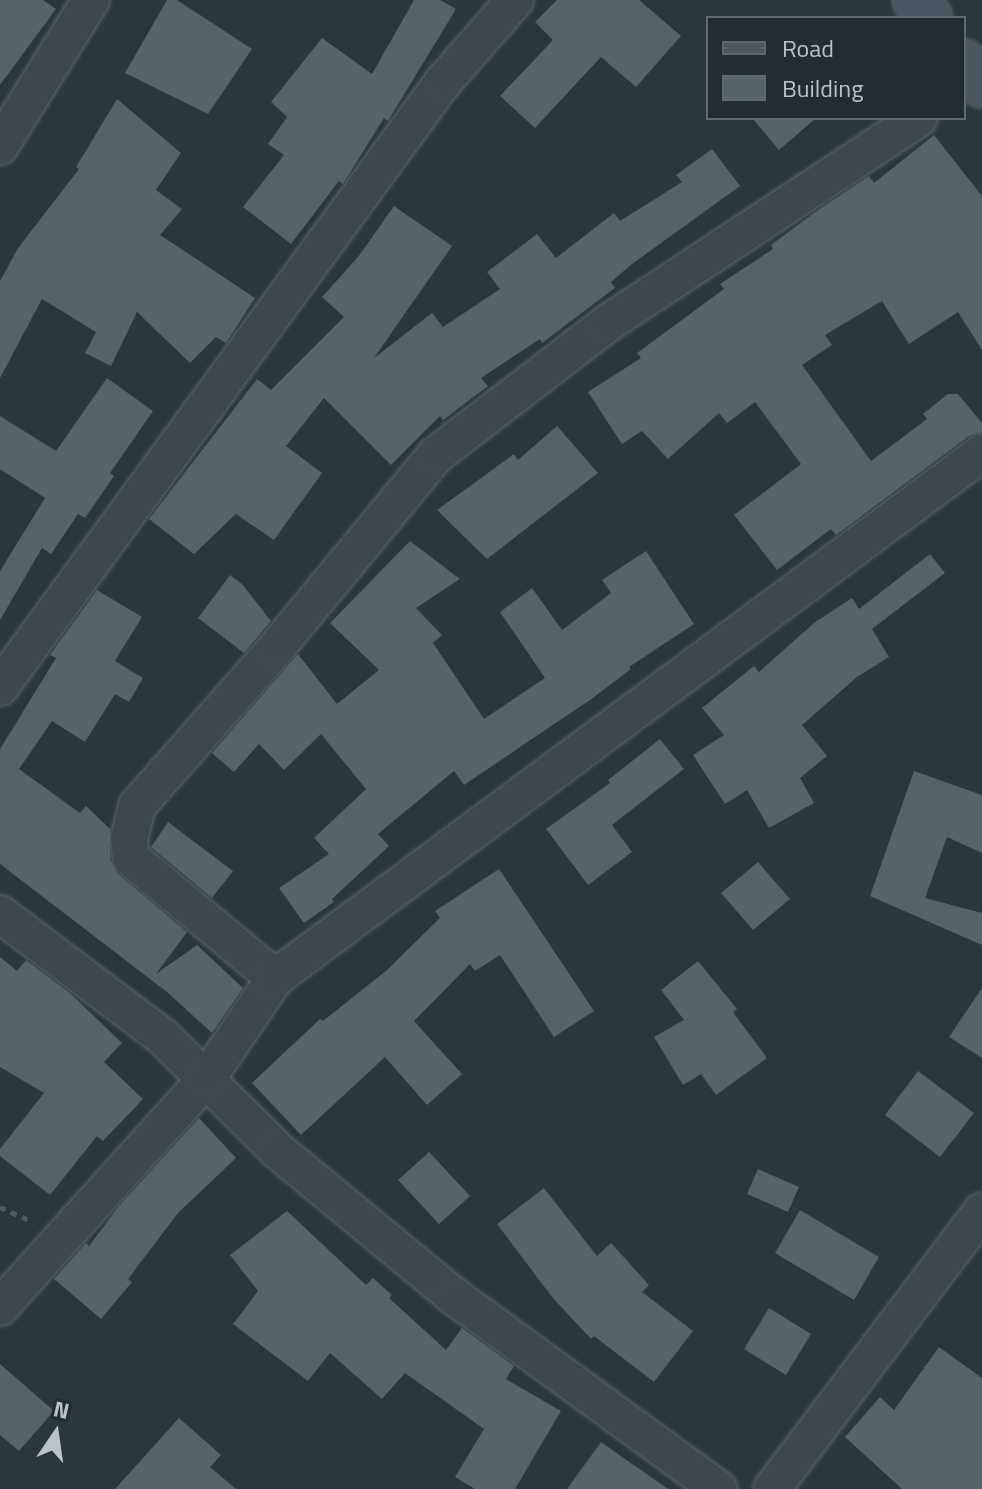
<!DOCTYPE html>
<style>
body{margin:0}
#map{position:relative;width:982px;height:1489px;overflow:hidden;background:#283740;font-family:"Titillium Web",sans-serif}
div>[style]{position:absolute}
.building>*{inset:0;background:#53646d}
.path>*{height:5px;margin-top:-2.5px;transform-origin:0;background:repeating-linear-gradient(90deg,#4a5f5e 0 6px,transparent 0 12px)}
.roads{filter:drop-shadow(0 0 2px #5a666d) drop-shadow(0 0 2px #5a666d)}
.street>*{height:36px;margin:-18px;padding:0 18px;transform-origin:18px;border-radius:18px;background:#3c4850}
.secondary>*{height:44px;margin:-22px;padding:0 22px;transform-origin:22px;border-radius:22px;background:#4a5863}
span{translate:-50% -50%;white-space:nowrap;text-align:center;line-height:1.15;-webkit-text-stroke:8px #212d35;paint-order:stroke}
.legend{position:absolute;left:706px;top:16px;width:260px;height:104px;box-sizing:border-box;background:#212d35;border:2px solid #5e6971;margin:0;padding:10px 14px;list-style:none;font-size:24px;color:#b9c3ca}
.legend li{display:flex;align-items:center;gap:16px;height:40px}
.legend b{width:40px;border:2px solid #5e6971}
.north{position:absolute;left:16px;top:1393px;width:80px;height:80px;-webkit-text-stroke:6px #212d35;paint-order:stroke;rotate:13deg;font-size:22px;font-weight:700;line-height:32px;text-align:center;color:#b9c3ca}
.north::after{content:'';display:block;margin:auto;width:28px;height:36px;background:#b9c3ca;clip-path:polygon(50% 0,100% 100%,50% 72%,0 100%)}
</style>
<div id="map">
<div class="building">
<i style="clip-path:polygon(0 0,43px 0,56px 9px,0 85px)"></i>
<i style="clip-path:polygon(167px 0,177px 0,252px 49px,208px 114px,125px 73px)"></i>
<i style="clip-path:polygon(414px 0,440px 0,456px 9px,388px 121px,384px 118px,343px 184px,339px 181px,291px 244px,243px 207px,284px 155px,268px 144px,287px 117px,271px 102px,322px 38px,372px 74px)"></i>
<i style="clip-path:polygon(557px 0,639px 0,681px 36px,636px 87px,601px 57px,535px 128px,500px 96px,553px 40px,535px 22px)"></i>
<i style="clip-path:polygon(117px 99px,181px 153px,156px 190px,182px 209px,160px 235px,255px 298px,226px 343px,216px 337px,190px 363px,137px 312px,111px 366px,85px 353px,96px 332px,42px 299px,0 378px,0 281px,18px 248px,79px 169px,76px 167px)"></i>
<i style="clip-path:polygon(752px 118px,816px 118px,779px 150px)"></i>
<i style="clip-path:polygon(934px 135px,982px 196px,982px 350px,958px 312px,909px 344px,882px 301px,825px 335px,832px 345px,802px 365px,871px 461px,927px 419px,923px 414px,948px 394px,958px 394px,982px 423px,982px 432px,969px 436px,836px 535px,831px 529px,777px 570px,734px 515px,801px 464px,755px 402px,727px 423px,719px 413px,668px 459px,642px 431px,622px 444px,588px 392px,641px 358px,637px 353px,724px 289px,720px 284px,773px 249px,771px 245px,818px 210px,869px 176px,874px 183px)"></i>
<i style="clip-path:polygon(712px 149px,740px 186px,632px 264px,611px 282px,615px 288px,542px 343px,540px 339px,481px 378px,488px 386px,443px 420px,440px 416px,391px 465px,324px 398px,286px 446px,322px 473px,274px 540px,236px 514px,194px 554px,149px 519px,257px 379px,271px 390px,344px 317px,322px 297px,358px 257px,394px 206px,452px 246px,374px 358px,432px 313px,443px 327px,500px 289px,487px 272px,537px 234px,556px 258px,614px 213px,620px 221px,682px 182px,676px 175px)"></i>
<i style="clip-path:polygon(107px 378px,153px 411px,110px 473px,114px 476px,85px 518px,78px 514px,51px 554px,42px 548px,0 620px,0 571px,45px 498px,0 469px,0 416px,56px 451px)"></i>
<i style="clip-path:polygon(557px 426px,598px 473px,487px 559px,437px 510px,514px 454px,518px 460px)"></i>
<i style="clip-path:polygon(410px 541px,460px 579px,416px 608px,442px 635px,433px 643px,484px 719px,545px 678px,500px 612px,532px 588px,562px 630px,611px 593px,602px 580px,646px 551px,694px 624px,629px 667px,631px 669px,590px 700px,464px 785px,454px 771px,378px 834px,389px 846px,332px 899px,334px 902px,304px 923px,279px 888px,329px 854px,314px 838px,366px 789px,321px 734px,284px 770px,259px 744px,234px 772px,212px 753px,298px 654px,337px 704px,379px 670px,330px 623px)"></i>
<i style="clip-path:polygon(930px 554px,945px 573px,872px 629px,889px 657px,857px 677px,802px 725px,827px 756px,800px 778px,814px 803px,769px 828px,747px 790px,725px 804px,693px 755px,724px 735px,702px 708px,754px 666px,759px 672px,814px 623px,852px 598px,859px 609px)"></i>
<i style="clip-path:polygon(230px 575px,242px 584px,271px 621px,244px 653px,198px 618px)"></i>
<i style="clip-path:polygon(97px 590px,142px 617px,115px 661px,143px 678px,129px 702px,115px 694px,85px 742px,52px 721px,19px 769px,80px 813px,86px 806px,110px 829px,110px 860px,117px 873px,187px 932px,156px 974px,197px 945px,243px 988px,212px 1033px,167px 992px,0 864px,0 749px,56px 658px,50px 655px)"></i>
<i style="clip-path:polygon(660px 739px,684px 769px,612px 825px,632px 852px,588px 885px,546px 829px,610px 783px,608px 780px)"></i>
<i style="clip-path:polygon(914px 771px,982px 795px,982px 853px,947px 837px,925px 898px,982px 913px,982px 945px,870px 896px)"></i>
<i style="clip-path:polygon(168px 822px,233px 871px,212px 898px,151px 847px)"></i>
<i style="clip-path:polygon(758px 862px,790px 899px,753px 930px,721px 893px)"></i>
<i style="clip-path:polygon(499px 869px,594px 1011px,554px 1037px,500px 955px,475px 971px,470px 964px,414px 1021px,462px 1074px,427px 1105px,385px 1057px,301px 1135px,252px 1083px,320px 1019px,323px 1021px,387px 970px,440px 918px,435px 911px)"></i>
<i style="clip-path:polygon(0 957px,17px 971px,26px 960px,71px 994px,122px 1043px,104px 1062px,143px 1099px,103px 1141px,97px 1136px,50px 1195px,0 1156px,0 1149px,44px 1093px,0 1067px)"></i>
<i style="clip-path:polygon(698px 961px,737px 1009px,733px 1012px,767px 1058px,716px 1095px,701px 1074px,683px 1085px,654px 1037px,684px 1020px,661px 990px)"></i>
<i style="clip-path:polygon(982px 988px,982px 1058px,949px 1037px)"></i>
<i style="clip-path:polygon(918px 1071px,974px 1113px,940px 1157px,885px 1115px)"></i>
<i style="clip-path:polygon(199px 1118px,236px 1158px,178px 1213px,128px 1279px,132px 1282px,101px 1319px,54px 1279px,86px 1243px,89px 1246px,119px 1206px)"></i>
<i style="clip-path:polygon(429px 1152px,470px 1196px,439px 1224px,398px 1180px)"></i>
<i style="clip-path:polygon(758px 1169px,799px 1187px,788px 1212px,747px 1194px)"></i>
<i style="clip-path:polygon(544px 1188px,597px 1256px,611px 1243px,649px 1285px,642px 1292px,693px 1331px,654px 1382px,594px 1336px,591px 1339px,552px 1297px,497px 1224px)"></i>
<i style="clip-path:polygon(800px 1210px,879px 1257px,854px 1300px,775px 1253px)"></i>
<i style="clip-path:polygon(287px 1211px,366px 1285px,373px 1278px,392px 1295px,389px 1298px,446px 1350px,462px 1328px,514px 1366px,506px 1379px,561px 1411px,515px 1489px,475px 1489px,455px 1477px,484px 1429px,405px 1373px,382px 1399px,330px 1353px,308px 1381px,233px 1324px,258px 1291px,230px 1255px)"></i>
<i style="clip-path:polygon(769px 1308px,811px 1334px,786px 1375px,744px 1349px)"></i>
<i style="clip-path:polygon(939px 1347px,982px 1378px,982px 1489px,902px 1489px,845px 1437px,880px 1397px,894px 1410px)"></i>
<i style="clip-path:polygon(0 1364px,54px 1411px,19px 1451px,0 1435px)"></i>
<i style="clip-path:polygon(179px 1418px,221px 1455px,210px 1467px,236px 1489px,115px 1489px)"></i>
<i style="clip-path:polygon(601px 1442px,668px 1489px,567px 1489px)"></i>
</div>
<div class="path">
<i style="left:0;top:1207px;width:35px;rotate:24deg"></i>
</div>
<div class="roads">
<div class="street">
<i style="left:0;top:146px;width:172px;rotate:-58.1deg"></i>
<i style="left:0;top:687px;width:750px;rotate:-53.79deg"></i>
<i style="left:443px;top:82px;width:109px;rotate:-48.7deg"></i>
<i style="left:0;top:914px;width:203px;rotate:37deg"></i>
<i style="left:162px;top:1036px;width:162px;rotate:44.7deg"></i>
<i style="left:277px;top:1150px;width:231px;rotate:39.6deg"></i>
<i style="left:455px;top:1297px;width:326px;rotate:36.1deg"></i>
<i style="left:275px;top:978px;width:187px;rotate:-140.2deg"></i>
<i style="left:131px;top:858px;width:19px;rotate:-96deg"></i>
<i style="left:129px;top:839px;width:34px;rotate:-76deg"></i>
<i style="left:137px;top:806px;width:212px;rotate:-48.6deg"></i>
<i style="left:277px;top:647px;width:249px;rotate:-50.4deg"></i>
<i style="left:436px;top:455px;width:217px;rotate:-37.5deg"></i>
<i style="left:608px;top:323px;width:372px;rotate:-33.4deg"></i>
<i style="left:0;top:1307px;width:310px;rotate:-47.9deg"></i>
<i style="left:208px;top:1077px;width:120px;rotate:-55.9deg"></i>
<i style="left:275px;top:978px;width:881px;rotate:-36.6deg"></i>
<i style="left:772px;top:1489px;width:348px;rotate:-52.9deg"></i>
</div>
<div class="secondary">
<i style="left:915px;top:0;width:23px;rotate:50deg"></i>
<i style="left:964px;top:62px;width:29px;rotate:52deg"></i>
</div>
</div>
<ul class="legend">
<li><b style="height:10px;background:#4a5863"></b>Road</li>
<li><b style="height:22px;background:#53646d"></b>Building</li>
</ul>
<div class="north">N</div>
</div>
